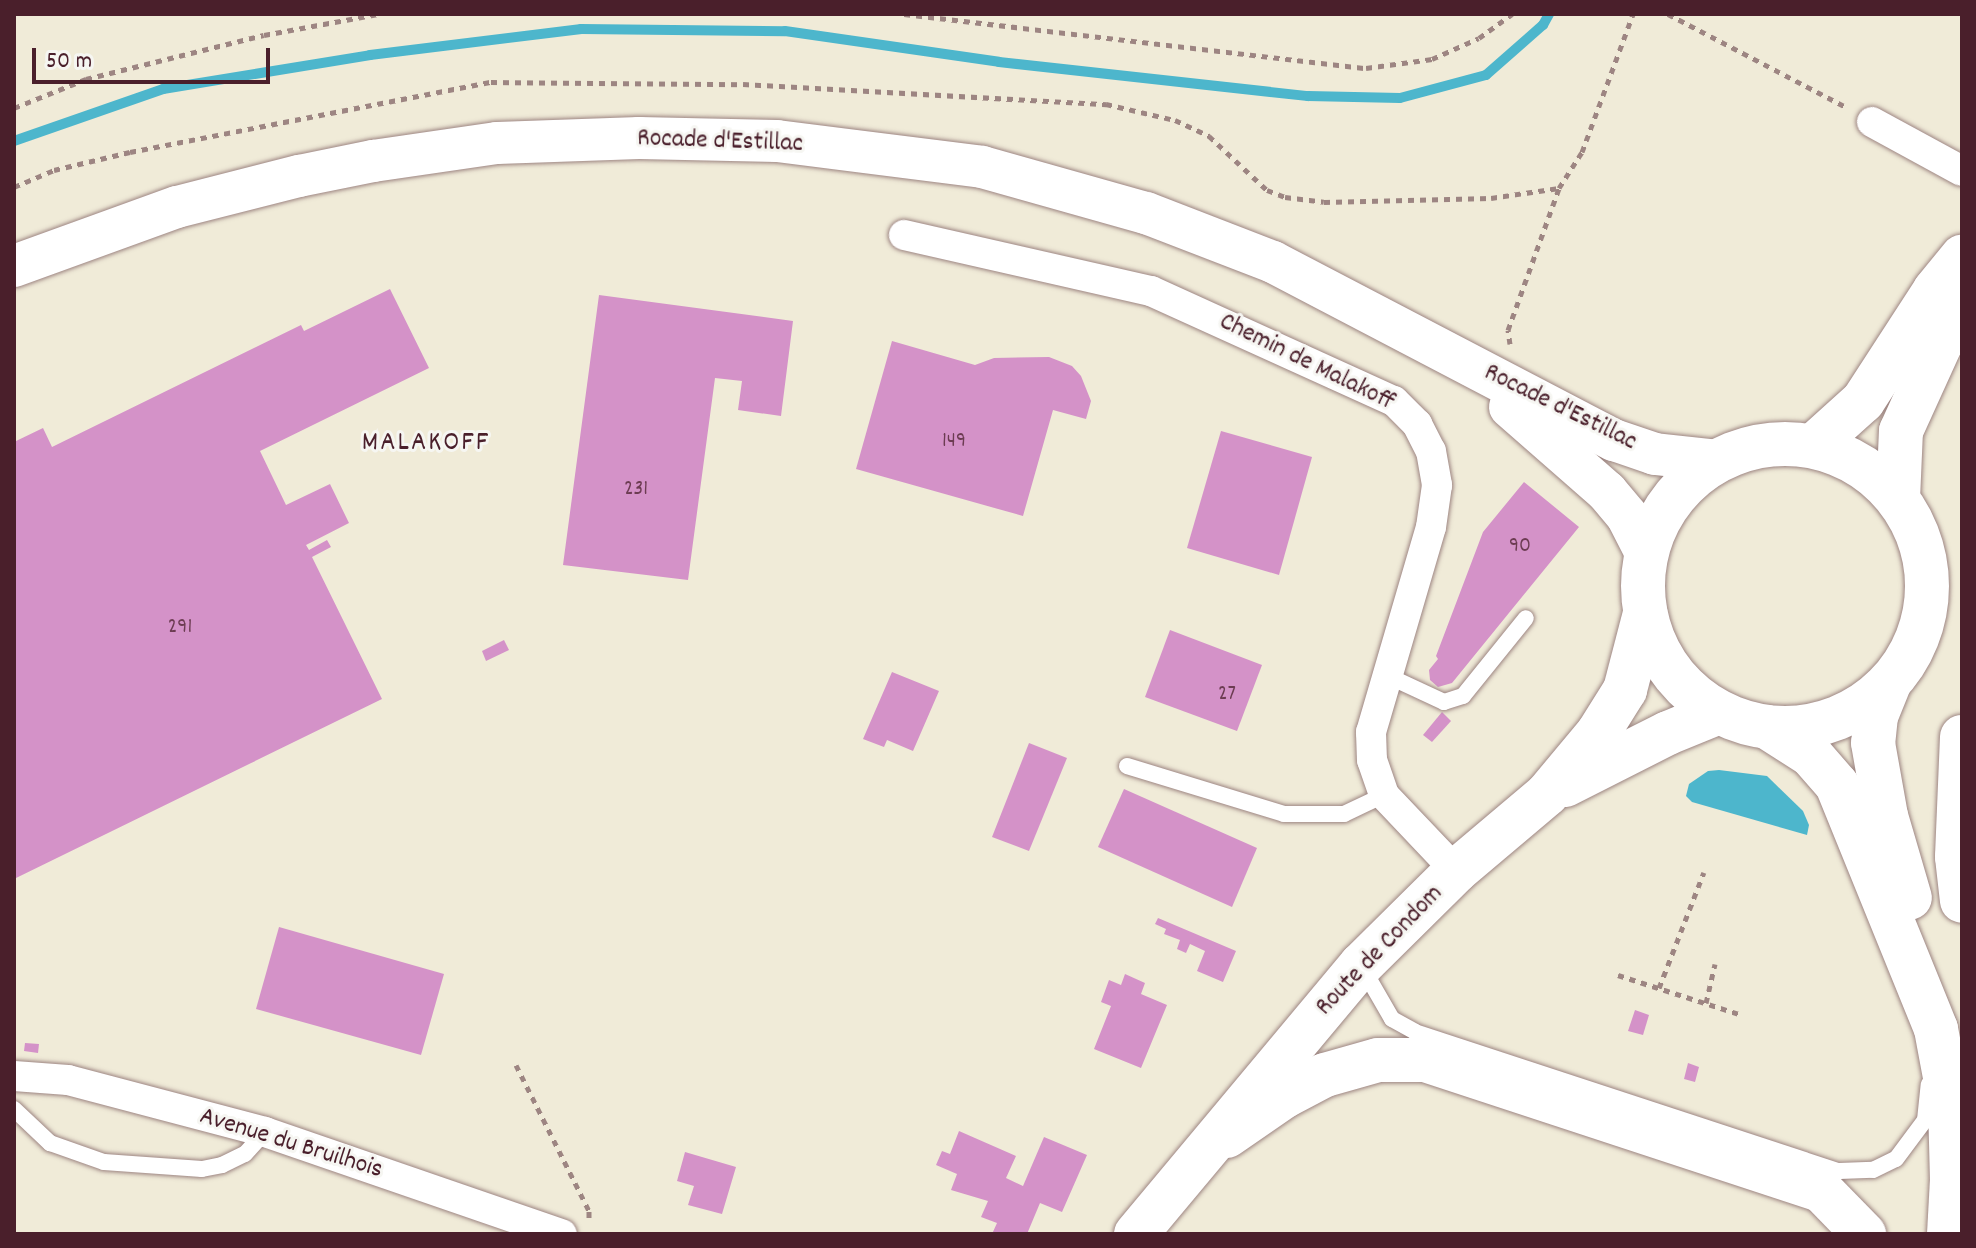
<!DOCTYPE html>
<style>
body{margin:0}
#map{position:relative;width:1976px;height:1248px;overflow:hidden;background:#f0ebd8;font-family:Dekko,sans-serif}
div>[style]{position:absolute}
.water>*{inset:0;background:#4db6cc}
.stream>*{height:10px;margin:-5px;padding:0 5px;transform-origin:5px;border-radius:5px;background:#4db6cc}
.building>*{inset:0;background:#d492c8}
.path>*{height:5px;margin-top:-2.5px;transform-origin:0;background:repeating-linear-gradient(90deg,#9d8582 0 6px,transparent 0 12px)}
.roads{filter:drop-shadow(0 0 2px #9d8582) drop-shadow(0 0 2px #9d8582)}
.lane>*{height:16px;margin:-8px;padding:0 8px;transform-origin:8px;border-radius:8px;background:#fff}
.street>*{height:30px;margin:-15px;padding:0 15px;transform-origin:15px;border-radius:15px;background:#fff}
.secondary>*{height:42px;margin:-21px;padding:0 21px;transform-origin:21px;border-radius:21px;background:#fff}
.primary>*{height:44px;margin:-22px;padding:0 22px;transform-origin:22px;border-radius:22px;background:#fff}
.primary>.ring{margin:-22px;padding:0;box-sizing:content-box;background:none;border:44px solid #fff;border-radius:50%}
.highway>*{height:44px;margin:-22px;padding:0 22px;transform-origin:22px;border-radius:22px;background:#fff}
span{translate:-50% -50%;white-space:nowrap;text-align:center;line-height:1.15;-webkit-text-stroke:6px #f6f6f2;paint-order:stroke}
.number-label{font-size:22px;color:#6c3c52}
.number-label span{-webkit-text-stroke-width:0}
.street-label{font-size:26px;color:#4a1f2b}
.neighbourhood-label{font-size:28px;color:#4a1f2b;letter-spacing:2px}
.frame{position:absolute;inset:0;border:16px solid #4a1f2b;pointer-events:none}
.scale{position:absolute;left:32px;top:48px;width:238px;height:36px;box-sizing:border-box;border:4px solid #4a1f2b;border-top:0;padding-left:10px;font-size:24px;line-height:28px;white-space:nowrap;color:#4a1f2b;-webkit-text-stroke:6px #f6f6f2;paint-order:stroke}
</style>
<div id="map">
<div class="water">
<i style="clip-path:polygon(1719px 770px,1767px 776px,1803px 811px,1809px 825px,1807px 835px,1692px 802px,1686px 796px,1689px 784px,1708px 771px)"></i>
</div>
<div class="stream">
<i style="left:14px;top:141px;width:158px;rotate:-19.2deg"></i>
<i style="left:163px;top:89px;width:210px;rotate:-9.3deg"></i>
<i style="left:370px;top:55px;width:213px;rotate:-7deg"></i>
<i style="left:581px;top:29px;width:204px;rotate:0.6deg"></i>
<i style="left:785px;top:31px;width:216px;rotate:8.2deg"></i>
<i style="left:999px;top:62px;width:311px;rotate:6.3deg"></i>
<i style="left:1308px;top:96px;width:92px;rotate:1.2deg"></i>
<i style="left:1400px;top:98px;width:89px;rotate:-15deg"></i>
<i style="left:1486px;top:75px;width:76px;rotate:-41.3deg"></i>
<i style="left:1543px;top:25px;width:13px;rotate:-61deg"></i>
</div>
<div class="building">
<i style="clip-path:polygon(390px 289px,429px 368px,260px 451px,286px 505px,330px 484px,349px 523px,306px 545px,309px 550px,327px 540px,331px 547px,312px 557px,382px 699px,14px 879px,14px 442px,43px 428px,52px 447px,301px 325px,304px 331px)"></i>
<i style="clip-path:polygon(599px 295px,793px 321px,781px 416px,738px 410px,742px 381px,715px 378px,688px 580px,563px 565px)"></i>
<i style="clip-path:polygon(892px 341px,975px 365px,994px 358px,1049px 357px,1072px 366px,1081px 376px,1091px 401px,1086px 419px,1053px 410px,1023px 516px,856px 469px)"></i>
<i style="clip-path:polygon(1221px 431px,1312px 457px,1279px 575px,1187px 548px)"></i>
<i style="clip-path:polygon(1524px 482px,1579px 527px,1452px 683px,1438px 687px,1430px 680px,1429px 670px,1438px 659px,1436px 656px,1483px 532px)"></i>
<i style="clip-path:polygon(1170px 630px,1262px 665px,1237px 731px,1145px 697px)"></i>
<i style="clip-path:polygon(504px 640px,509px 650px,486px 661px,482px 651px)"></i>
<i style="clip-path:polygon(892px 672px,939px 691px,913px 751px,887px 740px,884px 747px,863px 739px)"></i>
<i style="clip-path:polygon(1442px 712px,1451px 721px,1432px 742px,1423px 735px)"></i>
<i style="clip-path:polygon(1029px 743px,1067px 758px,1029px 851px,992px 837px)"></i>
<i style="clip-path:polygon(1124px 789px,1257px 848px,1232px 907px,1098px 847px)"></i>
<i style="clip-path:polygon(1158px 918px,1236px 951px,1223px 982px,1197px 971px,1205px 951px,1190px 944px,1186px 953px,1177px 949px,1180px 940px,1164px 934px,1166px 929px,1155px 924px)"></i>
<i style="clip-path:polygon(279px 927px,444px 974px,421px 1055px,256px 1009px)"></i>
<i style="clip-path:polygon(1125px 974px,1145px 983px,1141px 994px,1167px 1005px,1141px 1068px,1094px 1049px,1111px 1006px,1101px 1002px,1109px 980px,1121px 985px)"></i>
<i style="clip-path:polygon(1635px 1010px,1649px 1015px,1643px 1035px,1628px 1031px)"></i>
<i style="clip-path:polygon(25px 1043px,39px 1044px,38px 1053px,24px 1051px)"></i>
<i style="clip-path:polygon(1688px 1063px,1699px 1067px,1695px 1082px,1684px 1079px)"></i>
<i style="clip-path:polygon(959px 1131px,1016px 1156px,1006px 1178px,1023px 1186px,1044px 1137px,1087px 1155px,1062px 1212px,1040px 1203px,1027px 1234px,992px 1234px,997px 1223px,981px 1217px,988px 1201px,951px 1190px,957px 1174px,936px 1165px,942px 1151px,950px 1154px)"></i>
<i style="clip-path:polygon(685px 1152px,736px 1167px,722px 1214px,688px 1205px,694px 1186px,677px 1181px)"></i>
</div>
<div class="path">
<i style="left:904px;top:14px;width:465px;rotate:6.7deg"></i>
<i style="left:1366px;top:68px;width:67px;rotate:-7.8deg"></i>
<i style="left:1432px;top:59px;width:51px;rotate:-24.1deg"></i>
<i style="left:1479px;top:38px;width:41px;rotate:-36deg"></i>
<i style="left:1668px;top:14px;width:203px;rotate:27.6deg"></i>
<i style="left:14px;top:108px;width:78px;rotate:-21.9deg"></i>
<i style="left:86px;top:79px;width:183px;rotate:-13.9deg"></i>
<i style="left:264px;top:35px;width:116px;rotate:-10.4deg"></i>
<i style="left:14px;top:187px;width:43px;rotate:-23deg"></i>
<i style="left:54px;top:170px;width:78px;rotate:-13.3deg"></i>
<i style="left:130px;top:152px;width:368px;rotate:-11deg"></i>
<i style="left:491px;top:82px;width:252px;rotate:0.5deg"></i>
<i style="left:743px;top:84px;width:364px;rotate:3.2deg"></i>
<i style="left:1106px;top:104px;width:71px;rotate:13.1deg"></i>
<i style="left:1175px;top:120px;width:38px;rotate:25deg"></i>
<i style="left:1209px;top:136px;width:79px;rotate:43deg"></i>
<i style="left:1267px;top:190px;width:19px;rotate:21deg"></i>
<i style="left:1285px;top:197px;width:39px;rotate:7deg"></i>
<i style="left:1324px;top:202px;width:167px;rotate:-1.4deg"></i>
<i style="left:1491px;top:198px;width:69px;rotate:-8.4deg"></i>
<i style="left:1510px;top:344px;width:14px;rotate:-98deg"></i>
<i style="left:1508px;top:330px;width:151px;rotate:-70.2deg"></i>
<i style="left:1559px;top:188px;width:43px;rotate:-57.4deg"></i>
<i style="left:1582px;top:152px;width:147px;rotate:-69.7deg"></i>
<i style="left:1618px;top:975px;width:130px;rotate:17.9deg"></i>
<i style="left:1659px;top:988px;width:124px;rotate:-68.8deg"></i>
<i style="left:1706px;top:1003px;width:40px;rotate:-77deg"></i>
<i style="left:516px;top:1065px;width:163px;rotate:63.4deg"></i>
<i style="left:589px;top:1211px;width:10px;rotate:90deg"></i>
</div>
<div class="roads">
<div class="lane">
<i style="left:1386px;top:675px;width:64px;rotate:25deg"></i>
<i style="left:1444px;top:702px;width:20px;rotate:-18deg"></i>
<i style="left:1463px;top:696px;width:100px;rotate:-51.1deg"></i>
<i style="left:1127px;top:766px;width:164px;rotate:17deg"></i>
<i style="left:1284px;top:814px;width:60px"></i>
<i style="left:1344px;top:814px;width:44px;rotate:-25.4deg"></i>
<i style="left:1362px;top:967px;width:60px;rotate:60deg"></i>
<i style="left:1392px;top:1019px;width:26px;rotate:29deg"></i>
<i style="left:1415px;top:1032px;width:446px;rotate:18.2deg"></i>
<i style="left:1839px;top:1171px;width:34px;rotate:-2deg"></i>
<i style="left:1873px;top:1170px;width:25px;rotate:-26deg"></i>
<i style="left:1896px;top:1159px;width:49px;rotate:-53.4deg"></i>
<i style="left:1925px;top:1120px;width:36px;rotate:-84deg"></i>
<i style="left:14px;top:1109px;width:50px;rotate:43.4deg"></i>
<i style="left:50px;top:1143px;width:57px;rotate:19.4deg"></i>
<i style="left:104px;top:1162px;width:98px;rotate:4.1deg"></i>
<i style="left:202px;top:1169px;width:20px;rotate:-11deg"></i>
<i style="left:222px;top:1165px;width:25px;rotate:-26deg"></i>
<i style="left:245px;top:1154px;width:30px;rotate:-48deg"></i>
</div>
<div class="street">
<i style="left:1872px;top:122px;width:102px;rotate:28.6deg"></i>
<i style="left:904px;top:235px;width:253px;rotate:12.8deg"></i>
<i style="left:1151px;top:291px;width:267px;rotate:24.4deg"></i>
<i style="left:1394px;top:401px;width:33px;rotate:45deg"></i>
<i style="left:1417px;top:424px;width:30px;rotate:63deg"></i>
<i style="left:1431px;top:451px;width:35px;rotate:80deg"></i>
<i style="left:1437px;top:485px;width:42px;rotate:98.1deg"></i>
<i style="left:1431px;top:527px;width:214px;rotate:106.3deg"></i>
<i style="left:1371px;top:732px;width:28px;rotate:88deg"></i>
<i style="left:1372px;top:760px;width:37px;rotate:71deg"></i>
<i style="left:1384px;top:795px;width:105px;rotate:46.5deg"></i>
<i style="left:14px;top:1076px;width:54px;rotate:4.2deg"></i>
<i style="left:68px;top:1080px;width:204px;rotate:14.8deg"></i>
<i style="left:265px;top:1132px;width:314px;rotate:19deg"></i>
</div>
<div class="secondary">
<i style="left:14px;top:266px;width:173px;rotate:-19.9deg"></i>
<i style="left:177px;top:207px;width:126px;rotate:-14.3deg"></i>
<i style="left:299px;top:176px;width:76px;rotate:-11.5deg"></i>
<i style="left:373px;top:161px;width:125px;rotate:-8.3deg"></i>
<i style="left:497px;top:143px;width:142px;rotate:-2deg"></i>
<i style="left:639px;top:138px;width:138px;rotate:1.2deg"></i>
<i style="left:777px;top:141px;width:207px;rotate:7.2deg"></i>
<i style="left:982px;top:167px;width:170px;rotate:15.7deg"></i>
<i style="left:1146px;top:213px;width:136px;rotate:21.1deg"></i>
<i style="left:1273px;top:262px;width:385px;rotate:27.6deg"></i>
<i style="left:1614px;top:440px;width:43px;rotate:18.9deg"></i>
<i style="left:1655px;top:454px;width:63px;rotate:6.3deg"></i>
<i style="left:1510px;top:407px;width:129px;rotate:41.2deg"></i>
<i style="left:1607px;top:492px;width:31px;rotate:50deg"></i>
<i style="left:1627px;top:516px;width:42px;rotate:62.8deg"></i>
</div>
<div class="primary">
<i class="ring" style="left:1643px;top:444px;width:240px;height:240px"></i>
<i style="left:1813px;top:446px;width:67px;rotate:-42deg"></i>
<i style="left:1863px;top:401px;width:132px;rotate:-57deg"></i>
<i style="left:1935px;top:290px;width:43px;rotate:-50.7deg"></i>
<i style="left:1898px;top:499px;width:68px;rotate:-87.5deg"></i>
<i style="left:1901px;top:431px;width:97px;rotate:-65.6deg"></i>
<i style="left:1941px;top:343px;width:37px;rotate:-55deg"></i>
<i style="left:1565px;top:785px;width:115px;rotate:-26.8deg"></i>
<i style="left:1668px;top:733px;width:55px;rotate:-22.4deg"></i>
<i style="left:1136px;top:1234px;width:351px;rotate:-50.1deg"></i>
<i style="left:1361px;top:965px;width:134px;rotate:-44.7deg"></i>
<i style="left:1456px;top:871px;width:119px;rotate:-40.2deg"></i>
<i style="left:1547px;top:794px;width:80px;rotate:-50.1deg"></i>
<i style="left:1598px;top:733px;width:51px;rotate:-57.9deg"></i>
<i style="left:1625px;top:690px;width:80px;rotate:-75.4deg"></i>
</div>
<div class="highway">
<i style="left:1889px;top:684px;width:35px;rotate:112deg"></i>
<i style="left:1876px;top:716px;width:27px;rotate:96deg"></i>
<i style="left:1873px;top:743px;width:74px;rotate:79.9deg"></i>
<i style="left:1886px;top:816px;width:85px;rotate:73.7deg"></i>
<i style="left:1767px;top:727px;width:52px;rotate:32.5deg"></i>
<i style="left:1811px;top:755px;width:40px;rotate:49deg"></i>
<i style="left:1837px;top:785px;width:263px;rotate:67.9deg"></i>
<i style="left:1936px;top:1029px;width:76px;rotate:79.4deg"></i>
<i style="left:1950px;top:1104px;width:75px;rotate:88.5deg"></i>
<i style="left:1952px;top:1179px;width:55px;rotate:93.1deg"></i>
<i style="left:1962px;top:737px;width:120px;rotate:92.4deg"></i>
<i style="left:1957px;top:857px;width:44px;rotate:83.5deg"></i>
<i style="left:1227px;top:1136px;width:70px;rotate:-34.6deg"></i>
<i style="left:1285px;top:1096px;width:45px;rotate:-27.7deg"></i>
<i style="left:1325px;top:1075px;width:55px;rotate:-15.8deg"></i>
<i style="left:1378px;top:1060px;width:47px"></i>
<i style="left:1425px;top:1060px;width:417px;rotate:18.2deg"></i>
<i style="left:1821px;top:1190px;width:62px;rotate:45.7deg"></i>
</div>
</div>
<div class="number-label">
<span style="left:954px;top:442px">149</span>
<span style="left:636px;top:490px">231</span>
<span style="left:1520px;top:547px">90</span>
<span style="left:180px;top:628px">291</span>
<span style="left:1227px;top:695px">27</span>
</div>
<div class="street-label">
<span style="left:720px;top:142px;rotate:2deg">Rocade d'Estillac</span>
<span style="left:1307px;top:363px;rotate:26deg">Chemin de Malakoff</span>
<span style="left:1560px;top:408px;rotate:26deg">Rocade d'Estillac</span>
<span style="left:1380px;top:951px;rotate:-46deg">Route de Condom</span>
<span style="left:291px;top:1144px;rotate:17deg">Avenue du Bruilhois</span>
</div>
<div class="neighbourhood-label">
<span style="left:426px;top:444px">MALAKOFF</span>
</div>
<div class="frame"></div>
<div class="scale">50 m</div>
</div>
